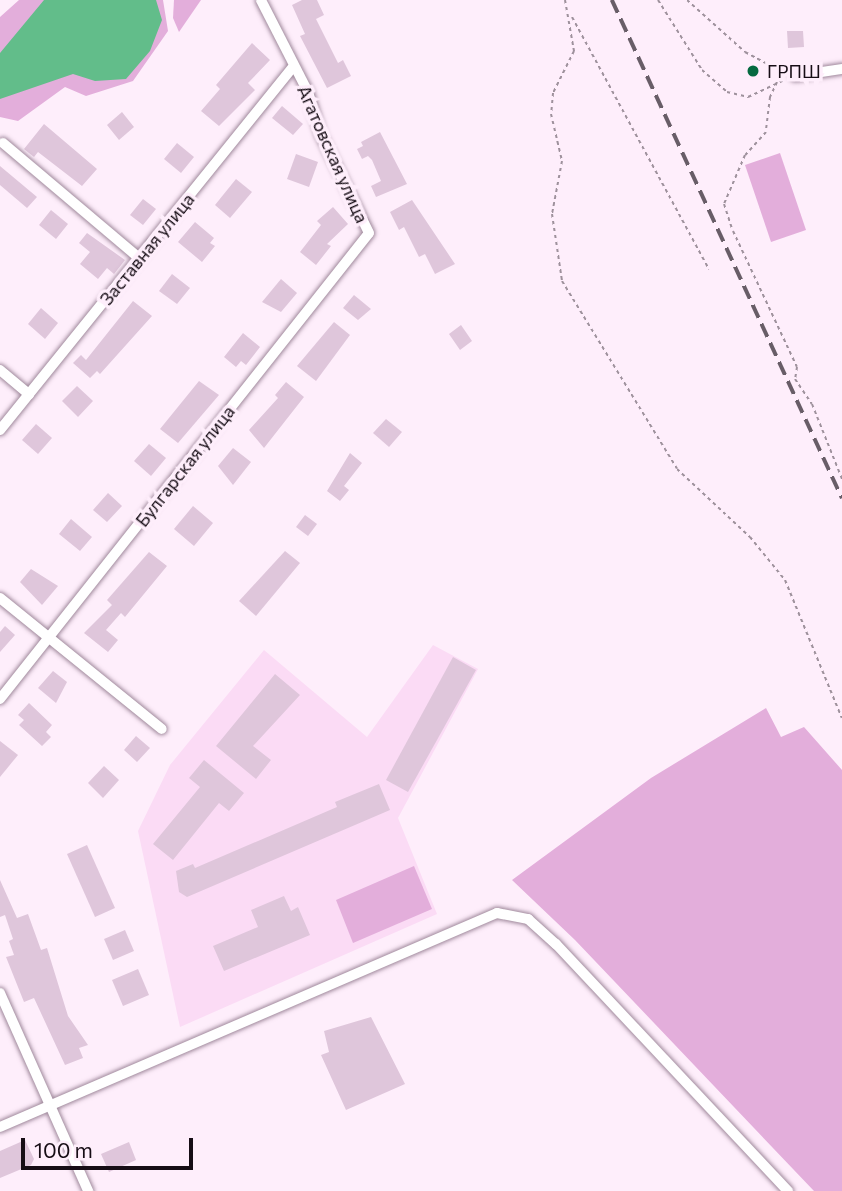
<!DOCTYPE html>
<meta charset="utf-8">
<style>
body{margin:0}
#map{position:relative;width:842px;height:1191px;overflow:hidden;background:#feeefb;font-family:Commissioner,sans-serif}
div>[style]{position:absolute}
.built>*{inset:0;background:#fbdbf5}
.green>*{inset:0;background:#e3aedb}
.water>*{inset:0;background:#62bd8a}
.building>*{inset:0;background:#dfc6db}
.path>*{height:2px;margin-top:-1px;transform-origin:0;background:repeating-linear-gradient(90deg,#9e919c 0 3.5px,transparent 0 7px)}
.roads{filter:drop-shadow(0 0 2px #a0899c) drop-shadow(0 0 2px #a0899c)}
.street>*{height:10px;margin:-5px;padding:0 5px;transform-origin:5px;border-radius:5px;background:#fff}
.rail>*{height:3.5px;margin-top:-1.75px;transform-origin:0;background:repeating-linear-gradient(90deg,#685d67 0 14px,transparent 0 21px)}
.dots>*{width:19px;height:19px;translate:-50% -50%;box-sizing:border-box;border:4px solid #feeefb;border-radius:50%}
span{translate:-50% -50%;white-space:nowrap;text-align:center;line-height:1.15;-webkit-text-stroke:7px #feeefb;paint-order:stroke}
.poi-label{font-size:18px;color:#160d15}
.left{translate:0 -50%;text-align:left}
.street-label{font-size:18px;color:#160d15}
.scale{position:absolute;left:21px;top:1138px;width:172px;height:32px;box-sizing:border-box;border:4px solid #160d15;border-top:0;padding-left:9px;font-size:21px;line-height:24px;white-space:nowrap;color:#160d15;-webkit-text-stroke:5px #feeefb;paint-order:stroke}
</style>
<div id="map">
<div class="built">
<i style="clip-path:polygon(433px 645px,478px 669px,398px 818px,437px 914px,180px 1027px,138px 831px,170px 765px,264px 650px,367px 737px)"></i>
</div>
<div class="green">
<i style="clip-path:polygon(19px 0,163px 0,168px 31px,133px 81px,86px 96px,65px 87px,18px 121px,0 117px,0 17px)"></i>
<i style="clip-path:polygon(174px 0,201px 0,179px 32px,173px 18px)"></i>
<i style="clip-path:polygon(780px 153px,806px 230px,771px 242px,745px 165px)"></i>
<i style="clip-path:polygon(766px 708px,781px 737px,804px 727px,842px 770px,842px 1191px,814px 1191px,575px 940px,512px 880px,651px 778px)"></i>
<i style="clip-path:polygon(414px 866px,432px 909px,353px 943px,336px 900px)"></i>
</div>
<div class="water">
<i style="clip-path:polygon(44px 0,156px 0,162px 20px,150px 51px,126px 79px,95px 81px,73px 74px,0 99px,0 53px)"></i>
</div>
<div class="building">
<i style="clip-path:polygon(302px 0,317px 0,324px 15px,316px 19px,338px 63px,343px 60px,351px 76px,327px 88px,300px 36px,305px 34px,292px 5px)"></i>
<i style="clip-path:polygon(787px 31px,803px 31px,804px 47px,788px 48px)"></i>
<i style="clip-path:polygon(252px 43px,270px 60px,248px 83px,255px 90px,219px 126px,201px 111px,220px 89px,216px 85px)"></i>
<i style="clip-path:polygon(282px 106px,303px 124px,293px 135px,272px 118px)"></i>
<i style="clip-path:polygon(122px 112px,134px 127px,119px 140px,107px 125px)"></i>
<i style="clip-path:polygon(44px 124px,97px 169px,82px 186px,38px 152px,34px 157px,24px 149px)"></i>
<i style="clip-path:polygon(380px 132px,407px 184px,376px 197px,371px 186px,381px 181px,372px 160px,368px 156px,362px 159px,357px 149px,363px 146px,361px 142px)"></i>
<i style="clip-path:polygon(177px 143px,194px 157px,181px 173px,164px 159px)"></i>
<i style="clip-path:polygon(296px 154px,318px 162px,309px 187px,287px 179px)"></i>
<i style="clip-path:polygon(0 166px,37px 197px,27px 208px,0 185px)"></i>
<i style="clip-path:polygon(236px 179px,252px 192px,230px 218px,215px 205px)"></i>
<i style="clip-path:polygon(143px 199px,156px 209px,143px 225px,130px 215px)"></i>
<i style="clip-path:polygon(412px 200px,455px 264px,435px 274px,425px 254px,419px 257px,404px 227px,399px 230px,390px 212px)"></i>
<i style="clip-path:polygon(333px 207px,348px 224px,327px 244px,331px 246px,316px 265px,300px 252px,321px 225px,317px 221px)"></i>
<i style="clip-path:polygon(51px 210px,68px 224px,56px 239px,39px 225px)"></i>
<i style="clip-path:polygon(195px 222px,214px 238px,210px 243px,215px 246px,202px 262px,178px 242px)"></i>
<i style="clip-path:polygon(87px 233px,125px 260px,114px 274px,107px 268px,98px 279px,80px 264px,90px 252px,79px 243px)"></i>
<i style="clip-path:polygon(172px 274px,190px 288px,177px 304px,159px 291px)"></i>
<i style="clip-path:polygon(281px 279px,297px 293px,281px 312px,262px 302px)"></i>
<i style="clip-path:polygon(354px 295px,371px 309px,358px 320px,343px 308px)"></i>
<i style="clip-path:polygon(133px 301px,152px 316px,100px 374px,97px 371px,90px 378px,73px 363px,81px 355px,86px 360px)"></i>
<i style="clip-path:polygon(41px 308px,58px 323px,45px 339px,28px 324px)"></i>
<i style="clip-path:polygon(334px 322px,350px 335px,316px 381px,297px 366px)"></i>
<i style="clip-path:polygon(461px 325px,472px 341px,460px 350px,449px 334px)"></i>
<i style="clip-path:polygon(243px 333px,260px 347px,246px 365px,241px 361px,236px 367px,224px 357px)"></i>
<i style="clip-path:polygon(199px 381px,219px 395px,178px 443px,160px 429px)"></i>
<i style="clip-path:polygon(286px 382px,304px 397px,264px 448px,249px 430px,278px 398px,275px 395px)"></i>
<i style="clip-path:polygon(77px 386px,93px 401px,78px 417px,62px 401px)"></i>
<i style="clip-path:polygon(386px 419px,402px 432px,389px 447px,373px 433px)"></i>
<i style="clip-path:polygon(36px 424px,52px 438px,38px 454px,22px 440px)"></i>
<i style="clip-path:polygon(149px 444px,166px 458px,151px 476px,134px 461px)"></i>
<i style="clip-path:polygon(233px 448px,251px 462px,233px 485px,218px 466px)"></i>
<i style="clip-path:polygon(350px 453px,362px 463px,344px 486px,349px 490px,340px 501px,327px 491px)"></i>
<i style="clip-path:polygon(108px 493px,122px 506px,107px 522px,93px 510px)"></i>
<i style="clip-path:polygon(193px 506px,213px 523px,194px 546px,174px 529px)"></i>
<i style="clip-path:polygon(305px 515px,317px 524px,308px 536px,296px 527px)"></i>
<i style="clip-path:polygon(71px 519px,92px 537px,80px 551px,59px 534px)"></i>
<i style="clip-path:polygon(285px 551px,300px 563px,256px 616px,239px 601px)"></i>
<i style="clip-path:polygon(149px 552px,167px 566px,125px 617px,121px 613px,106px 630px,118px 640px,108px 652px,84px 633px,112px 605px,107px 600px)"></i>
<i style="clip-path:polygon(31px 569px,58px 586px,42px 605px,20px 582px)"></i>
<i style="clip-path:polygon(5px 626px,15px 635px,0 652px,0 632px)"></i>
<i style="clip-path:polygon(453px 657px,476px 670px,408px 792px,386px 780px)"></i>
<i style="clip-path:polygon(53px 671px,67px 682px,56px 703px,38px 688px)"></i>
<i style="clip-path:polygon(275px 674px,300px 695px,253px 746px,271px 760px,256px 779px,216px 746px)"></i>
<i style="clip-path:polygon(29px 703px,52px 725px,46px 732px,51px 737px,42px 746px,19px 725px,24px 720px,18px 715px)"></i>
<i style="clip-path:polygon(136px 736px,150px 748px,137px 762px,124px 750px)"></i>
<i style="clip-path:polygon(0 741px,18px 755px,0 777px)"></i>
<i style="clip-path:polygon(204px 760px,244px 793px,229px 811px,219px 803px,173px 860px,153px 844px,200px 787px,189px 778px)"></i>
<i style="clip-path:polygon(104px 766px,119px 780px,103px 798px,88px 783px)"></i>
<i style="clip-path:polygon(379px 784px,390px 810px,187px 897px,179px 892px,176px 871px,193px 864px,195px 868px,337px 807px,335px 802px)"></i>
<i style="clip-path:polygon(87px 845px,115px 908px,95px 917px,67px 854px)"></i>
<i style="clip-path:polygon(0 880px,17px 918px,28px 914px,41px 950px,47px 948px,68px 1016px,88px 1045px,79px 1048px,83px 1058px,65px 1065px,34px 998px,24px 1002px,6px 957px,14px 955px,9px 941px,13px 939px,5px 915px,0 917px)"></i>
<i style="clip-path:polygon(284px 896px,291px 911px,298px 907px,310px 935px,224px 971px,213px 946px,258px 927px,251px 910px)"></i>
<i style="clip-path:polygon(125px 930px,134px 951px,113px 960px,104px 939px)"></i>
<i style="clip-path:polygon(138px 969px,149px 995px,123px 1006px,112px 980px)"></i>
<i style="clip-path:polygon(371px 1017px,405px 1084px,346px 1110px,321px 1055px,329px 1052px,324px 1031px)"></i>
<i style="clip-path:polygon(25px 1140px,34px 1159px,31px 1165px,0 1178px,0 1151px)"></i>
<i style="clip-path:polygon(129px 1142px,136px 1160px,109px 1172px,101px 1154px)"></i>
</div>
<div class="path">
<i style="left:565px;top:0;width:52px;rotate:80deg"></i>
<i style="left:574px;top:51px;width:47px;rotate:116.6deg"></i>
<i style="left:553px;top:93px;width:21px;rotate:95deg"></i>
<i style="left:551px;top:114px;width:48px;rotate:76.8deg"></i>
<i style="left:562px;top:161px;width:54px;rotate:100.7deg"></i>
<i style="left:552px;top:214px;width:68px;rotate:81.5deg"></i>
<i style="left:562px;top:281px;width:220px;rotate:58.5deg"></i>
<i style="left:677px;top:469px;width:100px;rotate:43deg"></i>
<i style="left:750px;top:537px;width:55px;rotate:50.9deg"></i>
<i style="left:785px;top:580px;width:149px;rotate:67.6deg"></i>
<i style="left:658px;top:0;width:83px;rotate:57.8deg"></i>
<i style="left:702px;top:70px;width:33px;rotate:41deg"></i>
<i style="left:727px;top:92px;width:22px;rotate:13deg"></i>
<i style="left:748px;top:97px;width:40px;rotate:-25deg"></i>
<i style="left:687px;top:0;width:78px;rotate:41.9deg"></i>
<i style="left:745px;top:52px;width:44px;rotate:28.3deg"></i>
<i style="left:572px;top:17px;width:287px;rotate:61.5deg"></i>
<i style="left:777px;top:82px;width:17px;rotate:115deg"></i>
<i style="left:770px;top:97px;width:35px;rotate:97deg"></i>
<i style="left:766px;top:132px;width:31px;rotate:132deg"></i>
<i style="left:745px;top:155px;width:53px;rotate:113.2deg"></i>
<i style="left:724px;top:204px;width:28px;rotate:72deg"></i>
<i style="left:733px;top:231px;width:150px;rotate:64.8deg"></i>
<i style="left:797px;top:367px;width:12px;rotate:99deg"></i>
<i style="left:795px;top:379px;width:30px;rotate:56deg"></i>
<i style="left:812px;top:404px;width:81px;rotate:68.2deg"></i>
</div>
<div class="roads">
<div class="street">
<i style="left:795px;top:76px;width:48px;rotate:-8.5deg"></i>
<i style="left:3px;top:143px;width:178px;rotate:40.2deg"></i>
<i style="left:0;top:370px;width:38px;rotate:40deg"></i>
<i style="left:0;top:430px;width:465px;rotate:-51.1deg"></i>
<i style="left:0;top:598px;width:208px;rotate:39deg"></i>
<i style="left:0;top:699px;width:594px;rotate:-51.63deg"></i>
<i style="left:369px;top:233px;width:109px;rotate:-116.1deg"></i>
<i style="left:321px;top:135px;width:45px;rotate:-106.8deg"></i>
<i style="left:308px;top:92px;width:103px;rotate:-117.1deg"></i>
<i style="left:0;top:993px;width:217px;rotate:66deg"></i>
<i style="left:0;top:1127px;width:541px;rotate:-23.3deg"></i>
<i style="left:497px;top:913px;width:32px;rotate:11deg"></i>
<i style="left:528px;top:919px;width:38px;rotate:42deg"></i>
<i style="left:556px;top:944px;width:339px;rotate:46.8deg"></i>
</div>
</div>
<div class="rail">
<i style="left:612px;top:0;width:549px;rotate:65.21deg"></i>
</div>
<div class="dots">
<i style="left:753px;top:71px;background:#056a40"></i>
</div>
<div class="poi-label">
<span class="left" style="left:767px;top:71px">ГРПШ</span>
</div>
<div class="street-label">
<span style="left:333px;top:154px;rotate:66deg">Агатовская улица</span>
<span style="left:147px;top:249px;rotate:-51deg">Заставная улица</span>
<span style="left:185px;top:466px;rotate:-52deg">Булгарская улица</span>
</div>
<div class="scale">100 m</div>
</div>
